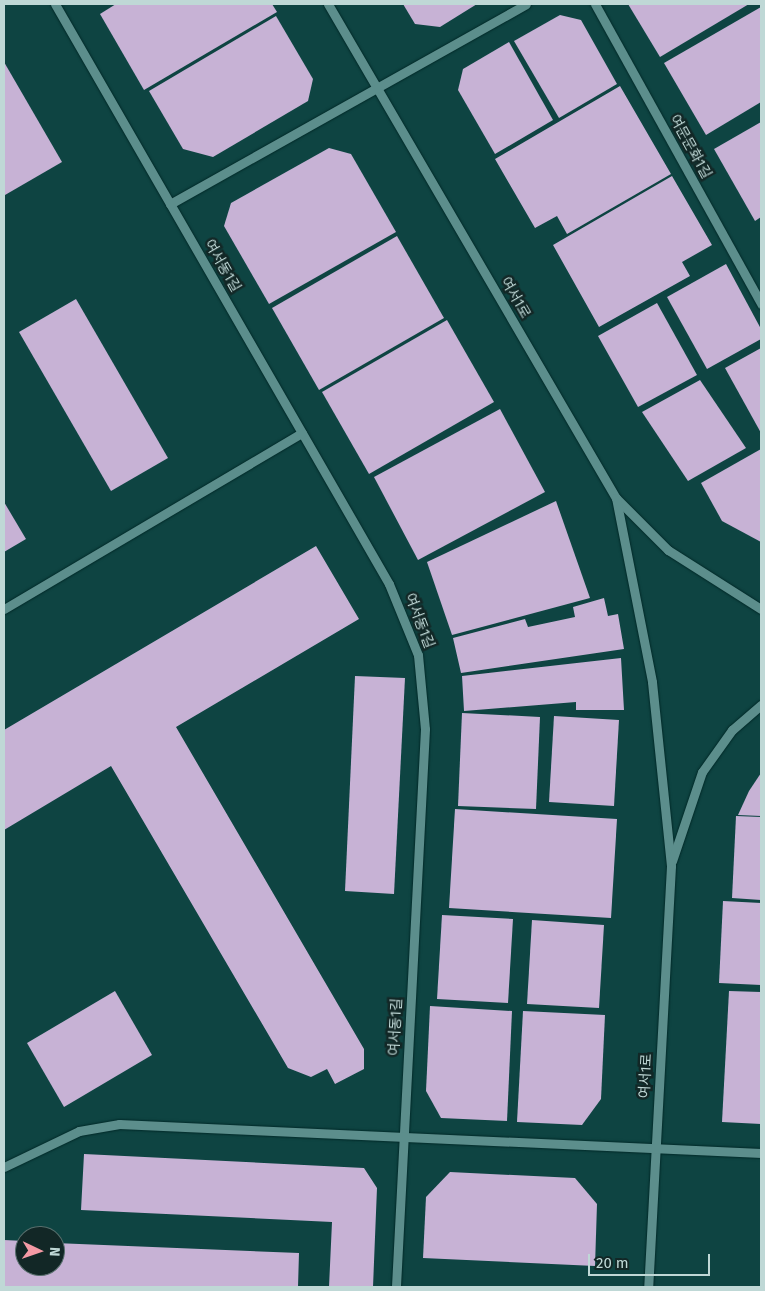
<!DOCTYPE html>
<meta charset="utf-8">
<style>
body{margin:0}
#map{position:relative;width:765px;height:1291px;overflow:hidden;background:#0e4442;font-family:"Fira Sans","Noto Sans KR",sans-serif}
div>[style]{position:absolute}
.building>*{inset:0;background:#c7b2d5}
.roads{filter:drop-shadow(0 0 1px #002928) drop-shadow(0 0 1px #002928)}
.minor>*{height:9px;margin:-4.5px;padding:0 4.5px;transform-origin:4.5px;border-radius:4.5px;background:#5c8e8c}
span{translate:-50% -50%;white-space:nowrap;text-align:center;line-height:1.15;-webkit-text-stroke:5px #122726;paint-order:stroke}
.street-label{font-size:14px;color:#bfd8d6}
.frame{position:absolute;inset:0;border:5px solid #bfd8d6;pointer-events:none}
.north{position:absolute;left:15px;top:1226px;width:50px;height:50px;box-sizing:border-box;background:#122726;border:1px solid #576e6c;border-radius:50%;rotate:93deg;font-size:14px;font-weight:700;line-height:20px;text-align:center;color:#bfd8d6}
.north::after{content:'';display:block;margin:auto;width:18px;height:22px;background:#f49aa5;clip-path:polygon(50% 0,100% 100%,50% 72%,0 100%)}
.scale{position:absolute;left:588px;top:1254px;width:122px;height:22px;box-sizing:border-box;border:2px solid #bfd8d6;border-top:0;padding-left:6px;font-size:15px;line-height:18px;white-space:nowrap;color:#bfd8d6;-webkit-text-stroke:4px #122726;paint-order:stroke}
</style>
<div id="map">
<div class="building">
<i style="clip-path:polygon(116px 4px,272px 4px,277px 12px,144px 90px,100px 14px)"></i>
<i style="clip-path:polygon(403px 4px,477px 4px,440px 27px,415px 24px)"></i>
<i style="clip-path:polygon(628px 4px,749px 4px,660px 57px)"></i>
<i style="clip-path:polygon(761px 7px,761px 102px,706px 135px,664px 63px)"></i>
<i style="clip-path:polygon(560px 15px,581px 20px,617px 84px,559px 118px,514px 41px)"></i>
<i style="clip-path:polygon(276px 16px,313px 79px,308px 101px,213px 157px,183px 149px,149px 91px)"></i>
<i style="clip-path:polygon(509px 42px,553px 120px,495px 154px,458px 90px,463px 69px)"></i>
<i style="clip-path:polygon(4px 62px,62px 162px,5px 195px,4px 193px)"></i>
<i style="clip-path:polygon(620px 86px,671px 174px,567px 234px,557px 216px,535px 228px,495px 159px)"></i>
<i style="clip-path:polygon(761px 122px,761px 217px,755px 221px,714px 149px)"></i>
<i style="clip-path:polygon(329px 148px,351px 154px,396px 232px,269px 304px,224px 226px,231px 203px)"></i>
<i style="clip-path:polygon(672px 176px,712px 245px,682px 262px,690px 276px,599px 327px,553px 245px)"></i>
<i style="clip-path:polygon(397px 236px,444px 318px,319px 390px,272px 308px)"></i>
<i style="clip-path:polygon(726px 264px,761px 329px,761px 339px,707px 369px,667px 297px)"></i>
<i style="clip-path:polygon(76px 299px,168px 458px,111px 491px,19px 332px)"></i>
<i style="clip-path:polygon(657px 303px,697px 375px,638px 407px,598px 336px)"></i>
<i style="clip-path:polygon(447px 320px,494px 402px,369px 474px,322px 392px)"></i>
<i style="clip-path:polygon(761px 348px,761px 433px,725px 368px)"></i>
<i style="clip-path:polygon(700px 380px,746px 448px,688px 481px,642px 412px)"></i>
<i style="clip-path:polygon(500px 409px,545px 492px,418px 560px,374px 477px)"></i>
<i style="clip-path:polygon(761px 449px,761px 542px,722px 521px,701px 483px)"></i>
<i style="clip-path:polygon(556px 501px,590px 598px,452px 635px,427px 562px)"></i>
<i style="clip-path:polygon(4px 502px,26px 539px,4px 552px)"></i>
<i style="clip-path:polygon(316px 546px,359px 619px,176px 727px,364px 1049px,364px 1069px,335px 1084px,327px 1069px,311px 1077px,288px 1068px,111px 766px,4px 830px,4px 730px)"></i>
<i style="clip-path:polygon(604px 598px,608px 616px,618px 614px,624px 649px,461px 673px,453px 638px,525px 619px,528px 627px,575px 617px,573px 607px)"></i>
<i style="clip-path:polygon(621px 658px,624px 710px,576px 710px,576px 702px,464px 711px,462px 676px)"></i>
<i style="clip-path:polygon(355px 676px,405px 678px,394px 894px,345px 891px)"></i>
<i style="clip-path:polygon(462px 713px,540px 717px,536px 809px,458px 806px)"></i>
<i style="clip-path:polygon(554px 716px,619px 720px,614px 806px,549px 802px)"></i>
<i style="clip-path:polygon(761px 773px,761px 816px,738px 815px,749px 791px)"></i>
<i style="clip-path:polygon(455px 809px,617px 819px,611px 918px,449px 908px)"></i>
<i style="clip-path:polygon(736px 816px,761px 817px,761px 900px,732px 898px)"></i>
<i style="clip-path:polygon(723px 901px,761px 903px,761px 985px,719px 983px)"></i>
<i style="clip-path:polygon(442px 915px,513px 919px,508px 1003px,437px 999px)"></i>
<i style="clip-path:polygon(532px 920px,604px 925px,599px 1008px,527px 1004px)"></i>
<i style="clip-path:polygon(115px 991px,152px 1055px,64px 1107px,27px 1043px)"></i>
<i style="clip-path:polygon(729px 991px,761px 992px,761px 1124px,722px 1122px)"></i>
<i style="clip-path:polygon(430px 1006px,512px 1011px,507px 1121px,441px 1118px,426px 1091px)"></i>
<i style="clip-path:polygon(523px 1011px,605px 1015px,601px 1099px,582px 1125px,517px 1122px)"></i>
<i style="clip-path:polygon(84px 1154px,364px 1168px,377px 1188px,373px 1287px,329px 1287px,332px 1222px,81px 1210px)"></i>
<i style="clip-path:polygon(450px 1172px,575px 1178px,597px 1204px,595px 1266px,423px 1258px,426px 1197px)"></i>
<i style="clip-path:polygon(4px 1240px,25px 1241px,25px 1266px,55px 1266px,55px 1243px,299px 1253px,298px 1287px,4px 1287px)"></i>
</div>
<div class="roads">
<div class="minor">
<i style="left:55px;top:4px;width:669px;rotate:60.06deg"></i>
<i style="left:389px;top:584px;width:77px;rotate:67.8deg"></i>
<i style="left:418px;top:655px;width:74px;rotate:84.6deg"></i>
<i style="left:425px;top:729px;width:559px;rotate:92.98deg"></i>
<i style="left:328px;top:4px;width:572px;rotate:59.76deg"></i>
<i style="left:616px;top:498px;width:74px;rotate:45deg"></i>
<i style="left:668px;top:550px;width:110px;rotate:32.4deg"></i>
<i style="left:595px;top:4px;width:343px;rotate:61deg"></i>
<i style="left:170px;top:204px;width:408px;rotate:-29.3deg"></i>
<i style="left:616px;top:498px;width:187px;rotate:78.9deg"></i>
<i style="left:652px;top:682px;width:185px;rotate:84.1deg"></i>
<i style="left:671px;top:866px;width:422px;rotate:93.1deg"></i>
<i style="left:4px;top:609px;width:346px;rotate:-30.6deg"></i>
<i style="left:672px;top:861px;width:94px;rotate:-71.4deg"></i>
<i style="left:702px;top:772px;width:52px;rotate:-54.5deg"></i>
<i style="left:732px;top:730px;width:38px;rotate:-41deg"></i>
<i style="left:4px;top:1167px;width:83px;rotate:-25.6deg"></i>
<i style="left:79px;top:1131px;width:41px;rotate:-9.9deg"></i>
<i style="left:119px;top:1124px;width:643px;rotate:2.59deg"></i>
</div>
</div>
<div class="street-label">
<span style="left:690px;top:147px;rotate:61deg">여문문화1길</span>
<span style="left:222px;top:266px;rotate:60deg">여서동1길</span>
<span style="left:515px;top:298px;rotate:60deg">여서1로</span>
<span style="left:419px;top:621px;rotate:69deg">여서동1길</span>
<span style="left:396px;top:1027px;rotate:-87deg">여서동1길</span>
<span style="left:646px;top:1076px;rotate:-87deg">여서1로</span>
</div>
<div class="frame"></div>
<div class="north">N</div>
<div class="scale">20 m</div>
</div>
